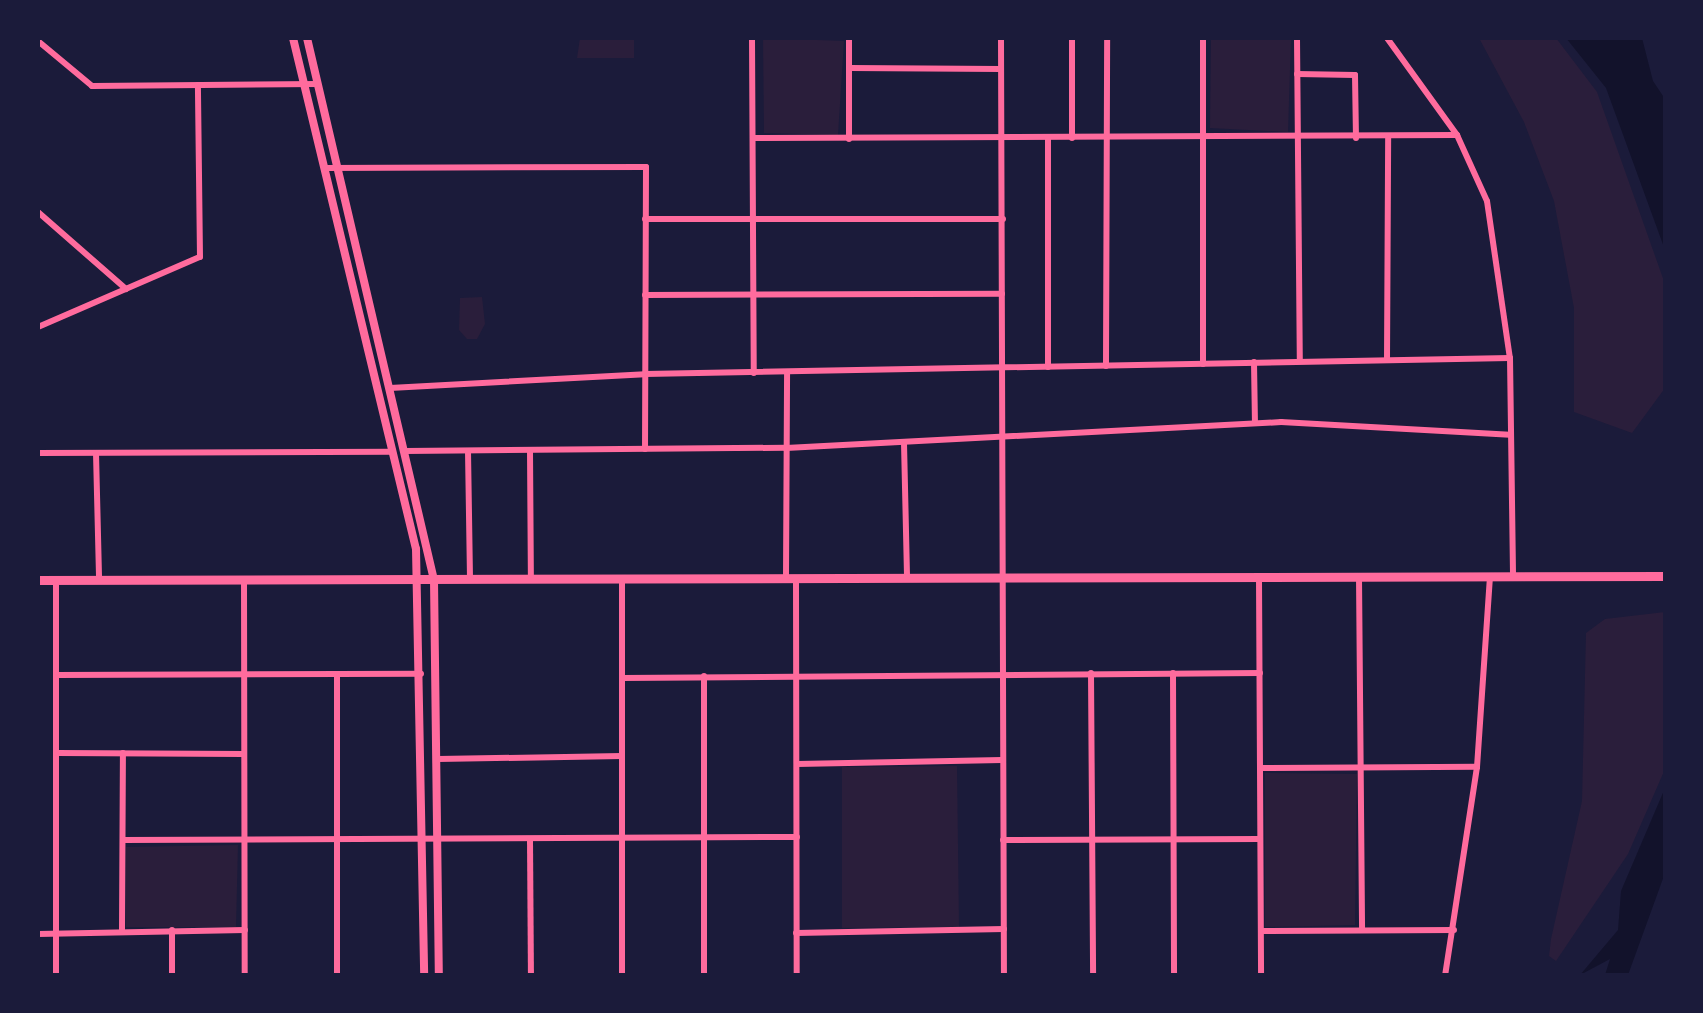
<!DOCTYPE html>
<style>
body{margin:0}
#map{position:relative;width:1703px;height:1013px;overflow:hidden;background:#1b1b3a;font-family:"PT Sans Narrow",sans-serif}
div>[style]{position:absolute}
.green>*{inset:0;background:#2a1e3b}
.water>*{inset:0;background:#12122b}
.minor>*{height:6px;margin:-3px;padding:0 3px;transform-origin:3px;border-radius:3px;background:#ff6b9d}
.tertiary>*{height:8px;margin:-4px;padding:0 4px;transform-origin:4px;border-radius:4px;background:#ff6b9d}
.secondary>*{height:9px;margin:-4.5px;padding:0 4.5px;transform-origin:4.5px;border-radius:4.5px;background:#ff6b9d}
span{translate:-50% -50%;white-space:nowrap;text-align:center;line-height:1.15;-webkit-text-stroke:8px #1b1b3a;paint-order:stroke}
.frame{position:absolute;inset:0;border:40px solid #1b1b3a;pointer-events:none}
</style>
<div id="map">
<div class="green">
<i style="clip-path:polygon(580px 38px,634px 38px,634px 58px,577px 58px)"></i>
<i style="clip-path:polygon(763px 38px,844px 41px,838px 135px,764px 133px)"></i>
<i style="clip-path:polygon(1211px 38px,1291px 38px,1288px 132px,1210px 128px)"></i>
<i style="clip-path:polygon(1479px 38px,1556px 38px,1597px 92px,1665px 284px,1665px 388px,1632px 433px,1574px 412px,1574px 308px,1554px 201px,1524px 122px)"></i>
<i style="clip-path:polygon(482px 297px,485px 324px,477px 339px,467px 339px,459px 330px,460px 298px)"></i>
<i style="clip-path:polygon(1665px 612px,1665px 769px,1628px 854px,1556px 961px,1549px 956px,1551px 939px,1582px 801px,1586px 633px,1605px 619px)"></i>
<i style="clip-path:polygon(957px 766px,959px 927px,842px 928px,842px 767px)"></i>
<i style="clip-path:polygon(1265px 773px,1357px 774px,1355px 925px,1265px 927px)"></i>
<i style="clip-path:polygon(238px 845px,236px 927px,126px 927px,126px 847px)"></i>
</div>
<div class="water">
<i style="clip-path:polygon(1566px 38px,1642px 38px,1653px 81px,1665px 99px,1665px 250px,1606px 88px)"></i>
<i style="clip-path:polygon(1665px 788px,1665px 873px,1628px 975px,1605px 975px,1610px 959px,1580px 975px,1618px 930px,1621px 891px)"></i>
</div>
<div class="minor">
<i style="left:752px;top:38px;width:335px;rotate:89.7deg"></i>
<i style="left:1001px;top:38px;width:938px;rotate:89.82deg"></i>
<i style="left:1203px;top:38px;width:326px;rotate:90deg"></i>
<i style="left:1297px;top:38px;width:323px;rotate:89.5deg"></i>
<i style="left:1387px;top:38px;width:120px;rotate:54.2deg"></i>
<i style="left:1457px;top:135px;width:72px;rotate:65.6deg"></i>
<i style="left:1487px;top:201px;width:159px;rotate:81.7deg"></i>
<i style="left:1510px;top:358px;width:217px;rotate:89.2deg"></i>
<i style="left:38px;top:41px;width:70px;rotate:39.8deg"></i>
<i style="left:92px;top:86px;width:226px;rotate:-0.5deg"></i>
<i style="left:850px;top:68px;width:151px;rotate:0.4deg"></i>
<i style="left:1297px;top:74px;width:58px;rotate:1deg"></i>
<i style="left:1355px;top:75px;width:63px;rotate:89.1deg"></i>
<i style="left:753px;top:138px;width:704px;rotate:-0.24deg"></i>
<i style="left:1072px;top:138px;width:100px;rotate:-90deg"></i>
<i style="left:849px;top:139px;width:101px;rotate:-90deg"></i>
<i style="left:324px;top:168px;width:322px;rotate:-0.2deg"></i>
<i style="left:646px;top:167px;width:282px;rotate:90.2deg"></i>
<i style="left:38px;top:212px;width:117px;rotate:41.2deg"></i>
<i style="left:645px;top:219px;width:358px"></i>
<i style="left:645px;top:295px;width:357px;rotate:-0.2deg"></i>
<i style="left:38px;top:327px;width:176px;rotate:-23.4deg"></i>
<i style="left:200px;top:257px;width:172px;rotate:-90.7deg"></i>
<i style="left:1387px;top:359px;width:221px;rotate:-89.7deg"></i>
<i style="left:1254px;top:362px;width:61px;rotate:89.1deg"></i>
<i style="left:1106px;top:366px;width:328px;rotate:-89.8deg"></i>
<i style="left:1048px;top:367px;width:228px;rotate:-90deg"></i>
<i style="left:390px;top:388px;width:255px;rotate:-3.1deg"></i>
<i style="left:645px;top:374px;width:865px;rotate:-1.06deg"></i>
<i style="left:904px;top:443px;width:135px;rotate:88.7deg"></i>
<i style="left:405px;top:451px;width:381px;rotate:-0.5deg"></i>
<i style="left:786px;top:448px;width:496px;rotate:-3deg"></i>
<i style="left:1281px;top:422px;width:229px;rotate:3.2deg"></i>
<i style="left:468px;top:451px;width:128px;rotate:89.1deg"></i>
<i style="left:530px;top:451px;width:129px;rotate:89.6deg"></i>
<i style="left:38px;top:453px;width:354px;rotate:-0.2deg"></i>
<i style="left:96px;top:453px;width:127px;rotate:88.6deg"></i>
<i style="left:1359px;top:577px;width:353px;rotate:89.5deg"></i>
<i style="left:786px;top:578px;width:206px;rotate:-89.7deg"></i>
<i style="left:244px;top:579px;width:397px;rotate:89.9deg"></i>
<i style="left:796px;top:579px;width:397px;rotate:89.9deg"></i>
<i style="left:1259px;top:579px;width:397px;rotate:89.7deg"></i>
<i style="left:56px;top:580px;width:396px;rotate:90deg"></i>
<i style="left:622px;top:582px;width:394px;rotate:90deg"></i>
<i style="left:1091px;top:673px;width:303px;rotate:89.6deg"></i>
<i style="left:1173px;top:673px;width:303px;rotate:89.8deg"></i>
<i style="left:57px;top:675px;width:364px;rotate:-0.2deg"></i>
<i style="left:704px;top:676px;width:300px;rotate:90deg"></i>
<i style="left:622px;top:678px;width:638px;rotate:-0.45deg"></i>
<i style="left:57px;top:753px;width:187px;rotate:0.3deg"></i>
<i style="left:438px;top:759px;width:184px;rotate:-0.9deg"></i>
<i style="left:797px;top:764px;width:205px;rotate:-1.1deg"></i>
<i style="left:1261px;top:768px;width:216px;rotate:-0.3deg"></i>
<i style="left:123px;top:840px;width:674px;rotate:-0.26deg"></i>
<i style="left:530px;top:840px;width:136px;rotate:89.6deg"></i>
<i style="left:1003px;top:840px;width:257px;rotate:-0.2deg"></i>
<i style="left:122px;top:930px;width:177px;rotate:-89.7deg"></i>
<i style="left:1261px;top:931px;width:193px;rotate:-0.3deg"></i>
<i style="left:796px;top:933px;width:208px;rotate:-1.1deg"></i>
<i style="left:38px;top:934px;width:207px;rotate:-1.1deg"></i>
<i style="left:172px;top:976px;width:46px;rotate:-90deg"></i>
<i style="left:337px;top:976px;width:302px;rotate:-90deg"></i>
<i style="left:1445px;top:976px;width:211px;rotate:-81.3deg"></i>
<i style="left:1477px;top:767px;width:190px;rotate:-86.1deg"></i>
</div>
<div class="tertiary">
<i style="left:293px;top:38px;width:526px;rotate:76.47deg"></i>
<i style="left:416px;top:549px;width:427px;rotate:88.9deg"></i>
<i style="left:307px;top:38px;width:557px;rotate:76.81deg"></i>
<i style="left:434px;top:580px;width:396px;rotate:89.3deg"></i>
</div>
<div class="secondary">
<i style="left:38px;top:580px;width:1628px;rotate:-0.14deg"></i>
</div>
<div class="frame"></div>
</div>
